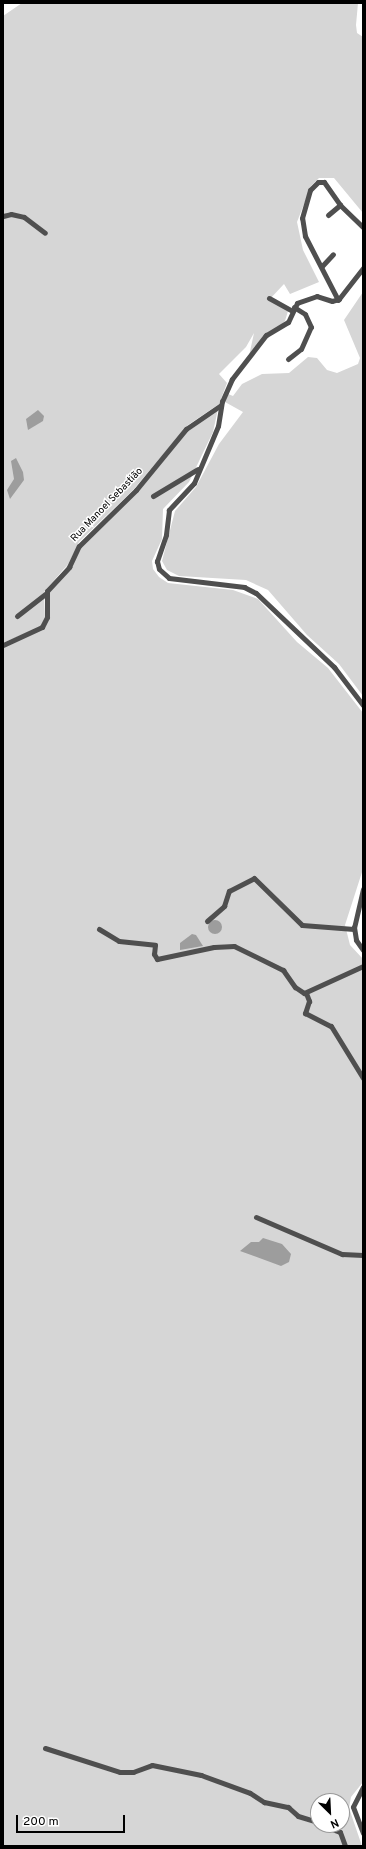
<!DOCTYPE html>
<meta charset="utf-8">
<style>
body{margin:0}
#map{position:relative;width:366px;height:1849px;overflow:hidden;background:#fff;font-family:Overpass,sans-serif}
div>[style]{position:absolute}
.green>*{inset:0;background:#d6d6d6}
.water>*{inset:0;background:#9d9d9d}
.round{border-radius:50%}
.minor>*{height:5px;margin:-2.5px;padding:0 2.5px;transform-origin:2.5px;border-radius:2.5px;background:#4f4f4f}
span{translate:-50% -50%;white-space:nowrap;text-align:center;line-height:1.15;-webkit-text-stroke:3px #fff;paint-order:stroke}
.street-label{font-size:10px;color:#000}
.frame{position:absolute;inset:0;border:4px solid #000;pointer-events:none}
.north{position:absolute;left:310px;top:1793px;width:40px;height:40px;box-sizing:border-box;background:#fff;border:1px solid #999;border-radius:50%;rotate:156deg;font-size:11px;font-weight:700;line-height:16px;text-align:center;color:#000}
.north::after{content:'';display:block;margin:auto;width:14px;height:18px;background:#000;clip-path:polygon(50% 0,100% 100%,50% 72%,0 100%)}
.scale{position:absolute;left:16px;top:1815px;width:109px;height:18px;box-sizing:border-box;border:2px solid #000;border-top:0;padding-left:5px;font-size:12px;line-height:14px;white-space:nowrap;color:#000;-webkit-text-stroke:3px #fff;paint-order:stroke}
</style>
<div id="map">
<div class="green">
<i style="clip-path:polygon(22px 3px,358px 3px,356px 25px,357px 33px,363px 37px,363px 213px,334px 178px,319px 178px,311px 186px,297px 222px,303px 250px,319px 282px,290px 294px,284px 284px,269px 300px,288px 311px,285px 321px,249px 356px,254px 333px,246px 347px,219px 374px,227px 383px,219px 404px,188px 425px,133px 490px,79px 542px,69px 563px,44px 592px,45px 619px,42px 626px,3px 643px,3px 16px)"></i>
<i style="clip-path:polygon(363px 292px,363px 696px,339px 664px,307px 635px,268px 590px,246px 580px,179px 576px,167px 570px,162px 561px,175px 511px,196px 487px,219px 444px,243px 412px,225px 402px,228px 394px,233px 396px,242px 384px,262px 374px,289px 373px,308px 357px,317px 358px,327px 370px,337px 373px,358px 364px,360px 358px,344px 320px)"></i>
<i style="clip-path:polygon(evenodd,218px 409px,213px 432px,189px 482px,163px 509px,162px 539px,152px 561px,153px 569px,159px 577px,168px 583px,233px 590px,258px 599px,297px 642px,328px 668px,363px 713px,363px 869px,345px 925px,350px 945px,363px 959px,363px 1782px,351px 1797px,349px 1808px,362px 1846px,3px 1846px,3px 647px,45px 627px,49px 619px,48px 592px,79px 549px,141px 488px,186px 433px,218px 409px,318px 1801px,342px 1801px,342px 1825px,318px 1825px,318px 1801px)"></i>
</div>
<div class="water">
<i style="clip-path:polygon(38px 410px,44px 416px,43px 421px,28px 430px,26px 419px)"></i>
<i style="clip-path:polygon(16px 458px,23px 472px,24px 480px,10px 499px,7px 490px,14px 479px,11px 461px)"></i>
<i class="round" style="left:208px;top:920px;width:14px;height:14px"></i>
<i style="clip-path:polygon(192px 934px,196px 935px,203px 946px,180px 950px,180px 943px)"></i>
<i style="clip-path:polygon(263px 1238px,282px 1244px,291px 1254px,289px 1262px,281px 1266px,240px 1251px,251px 1242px,259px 1242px)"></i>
</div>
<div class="minor">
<i style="left:328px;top:215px;width:16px;rotate:-40deg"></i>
<i style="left:3px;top:216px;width:8px;rotate:-14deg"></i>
<i style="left:11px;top:214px;width:13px;rotate:13deg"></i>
<i style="left:24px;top:217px;width:26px;rotate:37deg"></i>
<i style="left:322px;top:266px;width:16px;rotate:-47deg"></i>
<i style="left:363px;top:268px;width:39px;rotate:128deg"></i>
<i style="left:339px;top:299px;width:7px;rotate:164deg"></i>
<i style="left:332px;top:301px;width:16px;rotate:-162deg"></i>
<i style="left:317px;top:296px;width:21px;rotate:161deg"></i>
<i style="left:297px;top:303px;width:21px;rotate:115deg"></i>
<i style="left:288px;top:322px;width:26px;rotate:149deg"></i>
<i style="left:266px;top:335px;width:56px;rotate:127.7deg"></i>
<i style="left:232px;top:379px;width:24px;rotate:114deg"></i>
<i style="left:222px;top:401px;width:25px;rotate:99deg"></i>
<i style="left:218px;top:426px;width:62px;rotate:112.8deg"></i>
<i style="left:194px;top:483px;width:37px;rotate:133deg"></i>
<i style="left:169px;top:510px;width:25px;rotate:97deg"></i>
<i style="left:166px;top:535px;width:28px;rotate:109deg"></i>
<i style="left:157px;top:561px;width:8px;rotate:76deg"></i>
<i style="left:159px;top:569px;width:13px;rotate:42deg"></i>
<i style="left:169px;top:578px;width:76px;rotate:6.8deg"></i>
<i style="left:244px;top:587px;width:13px;rotate:27deg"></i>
<i style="left:256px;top:593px;width:108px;rotate:43.5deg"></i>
<i style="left:334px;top:667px;width:48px;rotate:52.7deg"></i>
<i style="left:269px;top:298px;width:26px;rotate:29deg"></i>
<i style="left:338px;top:300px;width:72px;rotate:-117.3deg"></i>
<i style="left:305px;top:236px;width:18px;rotate:-99deg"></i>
<i style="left:302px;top:218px;width:29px;rotate:-74deg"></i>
<i style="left:310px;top:190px;width:11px;rotate:-45deg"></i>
<i style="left:318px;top:182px;width:6px"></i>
<i style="left:324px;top:182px;width:28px;rotate:55deg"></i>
<i style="left:340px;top:205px;width:32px;rotate:44deg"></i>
<i style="left:288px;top:359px;width:16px;rotate:-38deg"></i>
<i style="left:301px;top:349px;width:24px;rotate:-66deg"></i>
<i style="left:311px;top:327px;width:14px;rotate:-115deg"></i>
<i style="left:305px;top:314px;width:13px;rotate:-148deg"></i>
<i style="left:153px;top:496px;width:52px;rotate:-31deg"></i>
<i style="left:17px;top:616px;width:37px;rotate:-38deg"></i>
<i style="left:3px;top:645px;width:43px;rotate:-24.8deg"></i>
<i style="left:42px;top:627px;width:11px;rotate:-63deg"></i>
<i style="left:47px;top:617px;width:26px;rotate:-90deg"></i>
<i style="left:47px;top:591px;width:33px;rotate:-47deg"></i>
<i style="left:69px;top:567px;width:23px;rotate:-65deg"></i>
<i style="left:79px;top:546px;width:80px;rotate:-44.5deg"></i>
<i style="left:136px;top:490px;width:79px;rotate:-50.7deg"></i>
<i style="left:186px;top:429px;width:42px;rotate:-34.4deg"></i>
<i style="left:363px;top:889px;width:39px;rotate:103deg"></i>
<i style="left:354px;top:927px;width:13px;rotate:81deg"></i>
<i style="left:356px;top:940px;width:12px;rotate:55deg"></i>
<i style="left:207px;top:921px;width:23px;rotate:-41deg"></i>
<i style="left:224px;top:906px;width:16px;rotate:-72deg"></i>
<i style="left:229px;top:891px;width:28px;rotate:-27deg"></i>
<i style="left:254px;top:878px;width:67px;rotate:44.4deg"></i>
<i style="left:302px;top:925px;width:52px;rotate:4.4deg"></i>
<i style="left:99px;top:929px;width:23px;rotate:31deg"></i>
<i style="left:119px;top:941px;width:36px;rotate:6deg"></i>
<i style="left:155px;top:945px;width:9px;rotate:96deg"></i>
<i style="left:154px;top:954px;width:6px;rotate:59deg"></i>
<i style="left:157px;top:959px;width:58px;rotate:-11.9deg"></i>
<i style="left:214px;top:947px;width:20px;rotate:-3deg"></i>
<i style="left:234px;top:946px;width:55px;rotate:26.1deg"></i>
<i style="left:283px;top:970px;width:21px;rotate:55deg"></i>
<i style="left:295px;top:987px;width:11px;rotate:34deg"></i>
<i style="left:304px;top:993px;width:65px;rotate:-24.6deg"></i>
<i style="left:306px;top:993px;width:9px;rotate:69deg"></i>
<i style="left:309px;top:1001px;width:13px;rotate:108deg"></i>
<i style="left:305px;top:1013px;width:29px;rotate:27deg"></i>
<i style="left:331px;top:1026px;width:61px;rotate:58.4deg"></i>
<i style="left:256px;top:1217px;width:94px;rotate:23.3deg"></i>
<i style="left:342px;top:1254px;width:21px;rotate:3deg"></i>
<i style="left:45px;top:1748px;width:79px;rotate:17.7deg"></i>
<i style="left:120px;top:1772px;width:13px"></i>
<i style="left:133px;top:1772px;width:20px;rotate:-20deg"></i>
<i style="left:152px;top:1765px;width:50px;rotate:11.5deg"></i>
<i style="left:201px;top:1775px;width:52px;rotate:20.2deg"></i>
<i style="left:250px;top:1793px;width:17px;rotate:33deg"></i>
<i style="left:264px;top:1802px;width:25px;rotate:12deg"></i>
<i style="left:288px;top:1807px;width:13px;rotate:42deg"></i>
<i style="left:298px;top:1816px;width:21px;rotate:17deg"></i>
<i style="left:363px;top:1787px;width:22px;rotate:117deg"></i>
<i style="left:353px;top:1807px;width:28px;rotate:69deg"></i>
<i style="left:321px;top:1825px;width:20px;rotate:20deg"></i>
<i style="left:340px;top:1832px;width:15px;rotate:70deg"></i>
</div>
<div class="street-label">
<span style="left:107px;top:505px;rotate:-46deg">Rua Manoel Sebastião</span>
</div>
<div class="frame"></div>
<div class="north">N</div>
<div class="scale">200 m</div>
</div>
